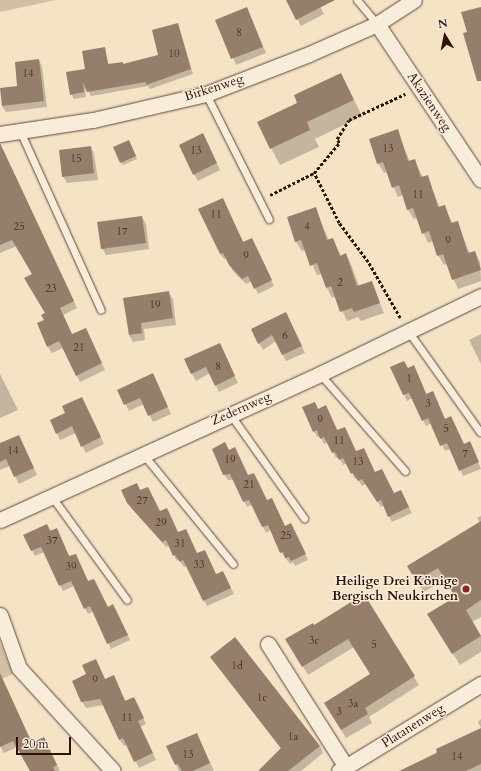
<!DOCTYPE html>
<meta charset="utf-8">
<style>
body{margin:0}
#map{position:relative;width:481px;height:771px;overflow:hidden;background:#f5e3c6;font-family:Cardo,serif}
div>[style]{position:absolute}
.green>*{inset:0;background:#d3bfa5}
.shadow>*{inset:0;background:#0003}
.building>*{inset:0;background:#967f6a}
.path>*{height:2.5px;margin-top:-1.25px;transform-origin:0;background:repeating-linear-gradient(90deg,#2f1206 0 3px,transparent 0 5px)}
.roads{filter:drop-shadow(0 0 1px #604636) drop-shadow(0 0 1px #604636)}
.lane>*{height:7px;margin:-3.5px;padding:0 3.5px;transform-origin:3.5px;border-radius:3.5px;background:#f8edda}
.street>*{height:15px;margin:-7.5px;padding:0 7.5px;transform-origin:7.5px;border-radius:7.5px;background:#f8edda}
.dots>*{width:11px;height:11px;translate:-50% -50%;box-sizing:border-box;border:2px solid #f8edda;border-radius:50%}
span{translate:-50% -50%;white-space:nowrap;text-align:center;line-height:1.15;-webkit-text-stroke:3px #f8edda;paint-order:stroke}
.number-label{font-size:11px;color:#492d1f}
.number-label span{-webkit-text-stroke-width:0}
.street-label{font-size:13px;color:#2f1206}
.poi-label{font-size:13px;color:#2f1206;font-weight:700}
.right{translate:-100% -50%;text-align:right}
.north{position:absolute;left:425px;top:16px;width:40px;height:40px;-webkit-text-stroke:3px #f8edda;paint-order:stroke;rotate:350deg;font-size:11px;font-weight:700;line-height:16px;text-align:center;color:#2f1206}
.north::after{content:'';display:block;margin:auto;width:14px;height:18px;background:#2f1206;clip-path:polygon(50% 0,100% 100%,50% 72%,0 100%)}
.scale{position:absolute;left:16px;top:737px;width:55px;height:18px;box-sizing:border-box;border:2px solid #2f1206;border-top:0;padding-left:5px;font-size:12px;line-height:14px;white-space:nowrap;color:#2f1206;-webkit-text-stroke:3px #f8edda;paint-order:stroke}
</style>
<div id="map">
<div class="green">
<i style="clip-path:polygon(0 0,56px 0,0 12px)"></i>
<i style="clip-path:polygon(0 643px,13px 674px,0 680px)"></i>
</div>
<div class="shadow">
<i style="clip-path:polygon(287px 0,317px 0,324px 14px,301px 26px)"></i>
<i style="clip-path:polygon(247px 8px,266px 53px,236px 65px,217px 20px)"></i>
<i style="clip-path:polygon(178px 24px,193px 74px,150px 89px,148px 86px,91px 96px,85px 85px,86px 97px,74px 99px,71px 94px,86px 69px,104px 48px,109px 65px,124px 65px,160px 55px)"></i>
<i style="clip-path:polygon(39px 60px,42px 67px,47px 107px,6px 112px,2px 106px)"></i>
<i style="clip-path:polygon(341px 74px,362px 116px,315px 139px,319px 147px,280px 165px,271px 148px,299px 104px)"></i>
<i style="clip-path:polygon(397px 130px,410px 162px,414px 160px,423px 178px,427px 176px,440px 208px,444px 206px,453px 224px,457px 222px,470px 254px,475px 252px,480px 262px,481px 281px,458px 289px,447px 264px,444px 265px,438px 255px,433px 241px,428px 243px,417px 218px,414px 219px,408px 210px,403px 195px,398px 197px,387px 172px,384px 173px,378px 163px)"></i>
<i style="clip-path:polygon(206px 141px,220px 170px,198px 181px,194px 174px)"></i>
<i style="clip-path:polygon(130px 144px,137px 159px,123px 165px,121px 162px)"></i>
<i style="clip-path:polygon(91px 147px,94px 154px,98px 180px,67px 183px,63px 176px)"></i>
<i style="clip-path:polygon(0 162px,15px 175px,77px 308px,63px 315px,72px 335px,89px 336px,105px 370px,80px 382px,63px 348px,52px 353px,48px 347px,38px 324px,45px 321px,47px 314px,33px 275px,17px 246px,0 253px)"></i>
<i style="clip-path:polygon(225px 205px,244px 243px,255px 245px,274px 286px,258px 294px,252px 281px,246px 284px,233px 271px,227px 258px,224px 259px,220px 254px)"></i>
<i style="clip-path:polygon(315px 209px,329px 240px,333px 239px,341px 256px,346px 255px,351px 264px,359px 286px,371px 282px,384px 313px,361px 321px,358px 317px,347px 321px,336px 296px,332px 298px,327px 288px,322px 274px,317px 275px,306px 250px,302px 251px,296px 242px,288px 218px)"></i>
<i style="clip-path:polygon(142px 217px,146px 224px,149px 249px,106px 255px,102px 248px)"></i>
<i style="clip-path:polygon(169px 293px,173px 299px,176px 325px,144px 329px,145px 340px,133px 342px,129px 335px,125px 299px)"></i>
<i style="clip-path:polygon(286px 313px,305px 353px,286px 361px,276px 341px,263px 350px,259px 343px)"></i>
<i style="clip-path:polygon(481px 334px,481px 364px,469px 340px)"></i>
<i style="clip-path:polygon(223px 350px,238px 383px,219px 392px,210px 373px,196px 381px,185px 360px)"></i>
<i style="clip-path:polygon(391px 368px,417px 372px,427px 395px,436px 398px,445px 420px,464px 445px,473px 449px,481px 469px,463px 476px,450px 449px,445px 451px,432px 423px,426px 426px,412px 398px,407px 401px)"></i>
<i style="clip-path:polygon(0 374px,18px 410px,0 418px)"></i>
<i style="clip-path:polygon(156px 381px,171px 414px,153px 422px,144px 404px,129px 411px,118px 390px)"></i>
<i style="clip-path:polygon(82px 398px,104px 444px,86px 453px,76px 433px,60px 440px,57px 433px,67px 413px)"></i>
<i style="clip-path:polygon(303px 408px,329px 412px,338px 431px,348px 434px,356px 452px,394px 494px,404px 497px,412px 513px,392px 522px,384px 506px,381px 507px,366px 484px,362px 486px,357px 478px,355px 479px,347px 463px,343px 465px,339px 457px,336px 458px,328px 442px,324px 444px,320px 436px,317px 437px)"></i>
<i style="clip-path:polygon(19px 436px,37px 475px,19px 484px,10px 466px,0 470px,0 444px)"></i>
<i style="clip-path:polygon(229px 451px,267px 501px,272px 499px,285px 527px,294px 530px,308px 560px,295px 566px,293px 562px,290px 564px,281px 552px,271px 530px,266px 533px,252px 505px,247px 507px,234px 480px,228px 480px,224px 474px)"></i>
<i style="clip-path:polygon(140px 491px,216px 575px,226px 578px,234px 594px,207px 606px,187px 566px,184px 567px,179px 560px,177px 561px,169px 546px,166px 547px,132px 509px,128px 503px)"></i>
<i style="clip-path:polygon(481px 516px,481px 617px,472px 622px,481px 636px,481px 652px,460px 665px,436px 626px,456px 597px,445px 579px,424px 592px,415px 578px,480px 523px,477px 518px)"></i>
<i style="clip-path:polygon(47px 525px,108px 608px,116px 611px,130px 640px,111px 649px,94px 611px,88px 614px,74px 586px,63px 591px,44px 552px,35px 556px,25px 535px)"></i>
<i style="clip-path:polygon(364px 596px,419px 685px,369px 717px,372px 723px,346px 738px,325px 703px,371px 675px,354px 647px,308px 675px,292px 648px,314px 627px)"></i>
<i style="clip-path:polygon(211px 657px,320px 746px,323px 753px,301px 771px,268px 771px,281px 749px)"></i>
<i style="clip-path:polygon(105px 680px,117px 683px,126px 702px,137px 705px,146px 724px,140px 727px,156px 760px,139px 768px,127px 744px,124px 746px,120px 740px,104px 705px,86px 708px,82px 702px)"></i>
<i style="clip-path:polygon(0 686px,32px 744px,44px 738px,60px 771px,31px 771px,17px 747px,4px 753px,0 746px)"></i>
<i style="clip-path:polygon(481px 719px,481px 728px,478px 722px)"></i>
<i style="clip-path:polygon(481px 729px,481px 771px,401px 771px)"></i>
<i style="clip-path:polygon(200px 741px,214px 771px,179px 771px,168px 747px)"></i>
</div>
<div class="building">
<i style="clip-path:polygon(286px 0,335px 0,296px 20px)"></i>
<i style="clip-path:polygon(247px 7px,263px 47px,231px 59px,215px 20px)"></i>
<i style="clip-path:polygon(481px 7px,481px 81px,477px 81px,463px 33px,467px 32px,461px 12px)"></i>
<i style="clip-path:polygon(178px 23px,191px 69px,146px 85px,146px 82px,87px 92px,83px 82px,84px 92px,70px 95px,66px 72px,85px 69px,82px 51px,105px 47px,108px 64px,123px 62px,123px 64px,158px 55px,152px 30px)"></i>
<i style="clip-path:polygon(39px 59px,44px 101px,2px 106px,0 88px,17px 86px,15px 62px)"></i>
<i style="clip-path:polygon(341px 73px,354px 100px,307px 122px,310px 130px,270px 149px,257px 122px,297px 103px,294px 95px)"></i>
<i style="clip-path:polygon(398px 129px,408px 161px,415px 159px,421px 177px,428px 175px,438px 207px,445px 205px,451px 223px,458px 221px,468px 253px,475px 251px,481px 270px,452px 280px,443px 254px,437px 256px,429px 231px,422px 234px,413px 208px,407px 210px,399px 185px,392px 188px,383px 162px,377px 164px,369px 139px)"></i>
<i style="clip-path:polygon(203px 133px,217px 163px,193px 175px,179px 145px)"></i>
<i style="clip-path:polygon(129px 140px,136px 156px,120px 163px,113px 147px)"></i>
<i style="clip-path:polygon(0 143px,74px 301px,60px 308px,72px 334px,86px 328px,102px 363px,76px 376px,59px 341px,47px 347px,37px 323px,44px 320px,41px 315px,45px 313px,24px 278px,32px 274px,12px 240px,0 245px)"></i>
<i style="clip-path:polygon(91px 146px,94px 173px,62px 177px,59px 150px)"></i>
<i style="clip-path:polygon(223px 198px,243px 242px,252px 238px,272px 280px,254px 289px,248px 276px,242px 279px,229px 265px,223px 253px,220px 254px,198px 209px)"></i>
<i style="clip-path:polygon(316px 207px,327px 240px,333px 238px,340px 256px,346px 253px,357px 286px,372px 281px,380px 303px,354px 312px,352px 308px,340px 312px,331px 286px,326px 288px,317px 263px,310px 266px,301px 240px,295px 242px,287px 217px)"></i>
<i style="clip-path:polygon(142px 216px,146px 243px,101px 249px,97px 222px)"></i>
<i style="clip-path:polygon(169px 291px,173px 318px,141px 323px,142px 333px,129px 335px,123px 298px)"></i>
<i style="clip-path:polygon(286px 312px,302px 346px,282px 355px,272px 335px,258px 344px,251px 329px)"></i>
<i style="clip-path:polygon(220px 343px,235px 376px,215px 386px,206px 367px,191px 374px,184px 359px)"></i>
<i style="clip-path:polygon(404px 361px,408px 368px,414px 365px,426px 394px,433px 391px,445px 419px,451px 416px,464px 444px,470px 441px,479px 462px,459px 471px,447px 443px,440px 446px,428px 418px,422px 421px,409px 393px,403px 395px,390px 367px)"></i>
<i style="clip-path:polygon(153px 373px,168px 407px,148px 416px,140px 398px,124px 405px,117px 390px)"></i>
<i style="clip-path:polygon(82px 397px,101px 437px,81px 447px,72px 426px,56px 434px,50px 420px,65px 413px,62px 406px)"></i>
<i style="clip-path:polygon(315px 402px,318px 409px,326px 405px,337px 430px,345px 427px,356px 451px,364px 448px,375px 472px,382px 469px,394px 493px,401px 490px,409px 507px,388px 517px,381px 500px,377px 502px,362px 479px,358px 481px,353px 473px,351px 474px,343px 458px,339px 460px,335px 452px,332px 453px,324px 437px,320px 439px,317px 430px,313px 432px,302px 407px)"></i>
<i style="clip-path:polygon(19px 435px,34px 468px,14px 477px,6px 459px,0 462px,0 443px)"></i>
<i style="clip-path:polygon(225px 442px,229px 450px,235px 447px,248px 475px,254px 473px,267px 500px,272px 498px,285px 526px,291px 523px,306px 554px,291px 561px,289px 557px,285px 558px,283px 552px,280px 553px,268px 525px,262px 527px,249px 500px,243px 502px,230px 474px,223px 475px,212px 449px)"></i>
<i style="clip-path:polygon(137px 483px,140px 490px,148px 487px,160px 511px,167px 508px,178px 532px,186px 529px,197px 553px,205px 550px,216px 574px,223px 571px,231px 588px,203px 601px,183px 560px,180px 562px,175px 555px,173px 556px,166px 540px,162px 542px,127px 503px,121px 490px)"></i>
<i style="clip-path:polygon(481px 521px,481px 600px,466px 610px,481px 636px,452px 654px,427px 614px,455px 597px,438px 568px,416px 581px,407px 566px)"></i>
<i style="clip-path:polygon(47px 524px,50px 531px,57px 528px,69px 556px,76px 554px,88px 581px,94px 579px,108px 607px,113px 604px,128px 635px,107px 644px,90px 606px,84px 609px,71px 581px,59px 586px,41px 547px,31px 551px,23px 535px)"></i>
<i style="clip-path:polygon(364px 594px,415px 676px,365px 708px,368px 714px,341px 730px,324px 703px,370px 674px,348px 639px,302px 667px,285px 639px,313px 623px,314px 625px)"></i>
<i style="clip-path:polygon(235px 637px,320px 746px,288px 771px,258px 771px,281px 748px,210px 657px)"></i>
<i style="clip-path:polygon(96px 659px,105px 679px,114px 675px,125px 701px,134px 697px,144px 718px,138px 721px,153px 753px,134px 762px,123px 738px,119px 740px,100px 699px,81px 702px,72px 681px,86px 674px,82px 665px)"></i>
<i style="clip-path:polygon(0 673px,32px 743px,44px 737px,57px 765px,53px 767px,55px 771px,30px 771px,13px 741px,0 747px)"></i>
<i style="clip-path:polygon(481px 728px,481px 764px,466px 771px,399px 771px,437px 753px,436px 749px)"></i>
<i style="clip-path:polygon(197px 733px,210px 763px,193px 771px,182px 771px,178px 764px,175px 765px,166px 746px)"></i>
</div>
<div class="path">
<i style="left:270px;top:195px;width:49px;rotate:-26.6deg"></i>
<i style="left:400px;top:318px;width:64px;rotate:-119.7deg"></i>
<i style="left:368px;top:262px;width:49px;rotate:-126.6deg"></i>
<i style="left:339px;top:223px;width:56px;rotate:-116.6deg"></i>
<i style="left:314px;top:173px;width:39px;rotate:-50deg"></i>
<i style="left:339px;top:143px;width:4px;rotate:-117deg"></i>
<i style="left:337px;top:139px;width:22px;rotate:-58deg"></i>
<i style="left:349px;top:120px;width:62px;rotate:-24.9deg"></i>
</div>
<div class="roads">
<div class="lane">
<i style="left:357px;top:0;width:31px;rotate:50deg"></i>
<i style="left:206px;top:94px;width:140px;rotate:63.3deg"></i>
<i style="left:20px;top:131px;width:196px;rotate:65.7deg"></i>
<i style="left:408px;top:331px;width:124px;rotate:54.5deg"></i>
<i style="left:320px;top:374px;width:129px;rotate:48.8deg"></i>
<i style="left:230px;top:414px;width:128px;rotate:54.6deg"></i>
<i style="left:143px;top:454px;width:142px;rotate:50.7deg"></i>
<i style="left:52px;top:497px;width:127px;rotate:53.9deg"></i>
</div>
<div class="street">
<i style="left:377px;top:24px;width:187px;rotate:56.3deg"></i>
<i style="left:0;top:134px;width:94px;rotate:-8.6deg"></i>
<i style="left:93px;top:120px;width:116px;rotate:-13deg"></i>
<i style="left:206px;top:94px;width:110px;rotate:-21.2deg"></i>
<i style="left:309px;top:54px;width:74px;rotate:-23.8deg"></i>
<i style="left:377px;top:24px;width:44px;rotate:-33deg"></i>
<i style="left:0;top:520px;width:352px;rotate:-24.5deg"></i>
<i style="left:320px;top:374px;width:179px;rotate:-25.8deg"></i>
<i style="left:0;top:615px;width:56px;rotate:70.3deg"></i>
<i style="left:19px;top:668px;width:139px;rotate:47.6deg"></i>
<i style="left:268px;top:644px;width:146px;rotate:57.6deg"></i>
<i style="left:339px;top:771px;width:167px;rotate:-31.5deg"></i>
</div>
</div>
<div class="dots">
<i style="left:466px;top:589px;background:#8f2418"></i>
</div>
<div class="number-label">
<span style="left:239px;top:33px">8</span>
<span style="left:174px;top:54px">10</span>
<span style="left:28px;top:74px">14</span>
<span style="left:388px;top:149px">13</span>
<span style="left:196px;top:151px">13</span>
<span style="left:76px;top:159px">15</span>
<span style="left:418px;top:195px">11</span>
<span style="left:216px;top:215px">11</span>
<span style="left:19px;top:227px">25</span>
<span style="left:307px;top:227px">4</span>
<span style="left:122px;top:232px">17</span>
<span style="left:448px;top:241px">9</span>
<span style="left:246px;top:256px">9</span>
<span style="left:340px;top:283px">2</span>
<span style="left:51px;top:289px">23</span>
<span style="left:155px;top:305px">19</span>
<span style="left:285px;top:336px">6</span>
<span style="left:79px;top:348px">21</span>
<span style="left:218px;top:367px">8</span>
<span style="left:409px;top:379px">1</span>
<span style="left:428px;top:404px">3</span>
<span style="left:320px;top:420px">9</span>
<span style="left:446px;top:429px">5</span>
<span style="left:339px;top:441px">11</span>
<span style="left:13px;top:451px">14</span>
<span style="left:465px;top:454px">7</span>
<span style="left:230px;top:460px">19</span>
<span style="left:358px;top:462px">13</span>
<span style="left:249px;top:485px">21</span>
<span style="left:142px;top:501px">27</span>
<span style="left:161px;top:523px">29</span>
<span style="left:286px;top:536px">25</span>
<span style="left:52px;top:541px">37</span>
<span style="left:180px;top:544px">31</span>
<span style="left:199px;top:565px">33</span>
<span style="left:71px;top:567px">39</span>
<span style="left:314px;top:641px">3c</span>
<span style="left:374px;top:645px">5</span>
<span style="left:237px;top:666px">1d</span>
<span style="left:95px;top:680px">9</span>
<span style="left:262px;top:698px">1c</span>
<span style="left:353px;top:704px">3a</span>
<span style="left:339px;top:712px">3</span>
<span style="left:127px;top:718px">11</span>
<span style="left:293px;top:737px">1a</span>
<span style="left:188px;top:755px">13</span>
<span style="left:457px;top:757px">14</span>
</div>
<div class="street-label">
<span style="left:214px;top:88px;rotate:-18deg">Birkenweg</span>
<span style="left:429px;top:102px;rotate:56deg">Akazienweg</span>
<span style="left:241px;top:409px;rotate:-24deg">Zedernweg</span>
<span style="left:413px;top:726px;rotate:-32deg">Platanenweg</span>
</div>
<div class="poi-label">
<span class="right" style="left:458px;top:589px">Heilige Drei Könige<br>Bergisch Neukirchen</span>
</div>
<div class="north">N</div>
<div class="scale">20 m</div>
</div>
